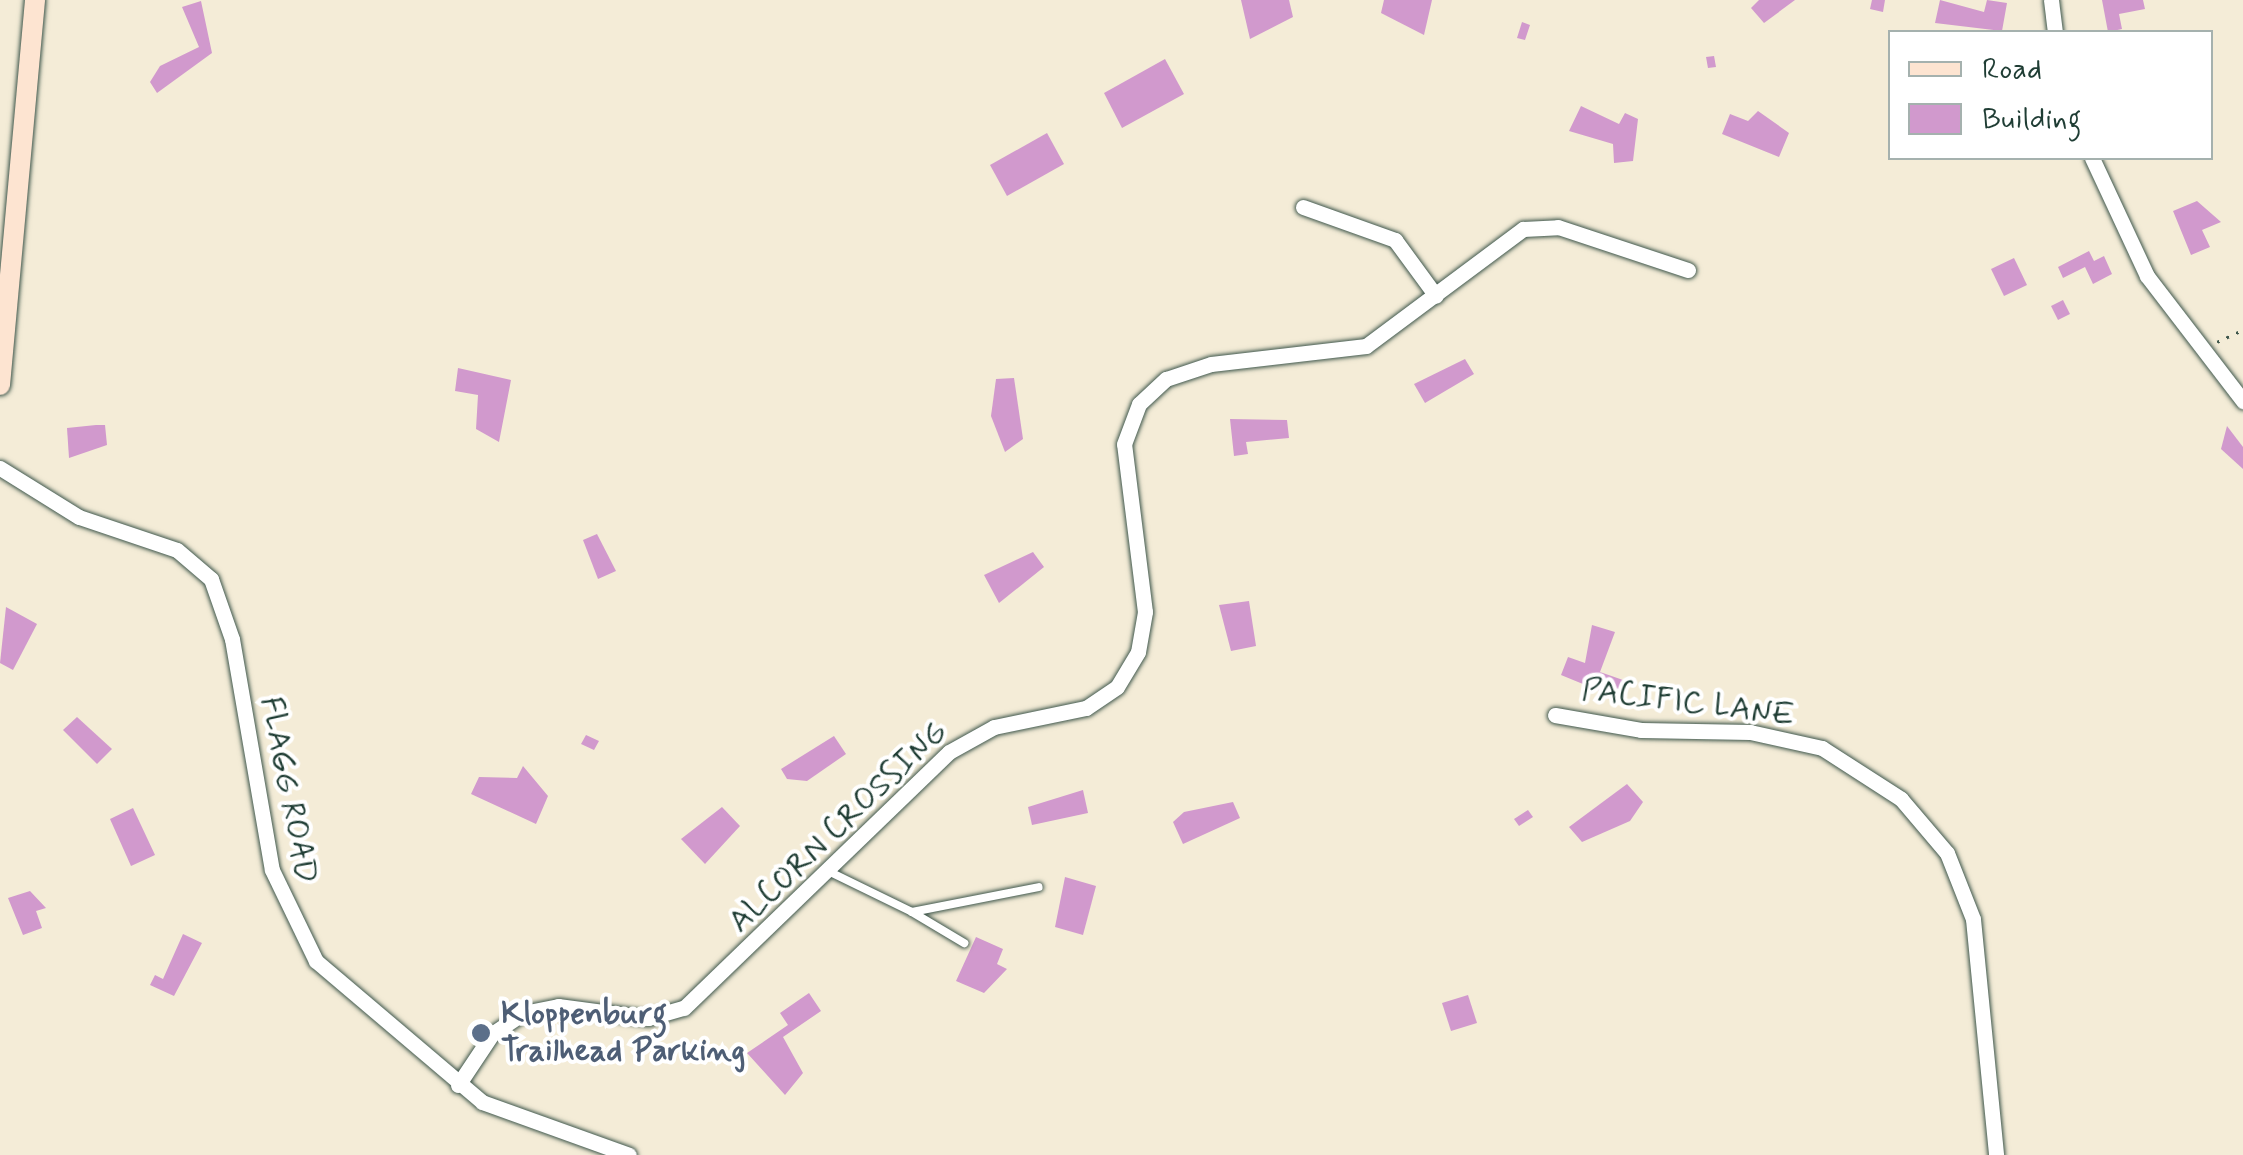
<!DOCTYPE html>
<style>
body{margin:0}
#map{position:relative;width:2243px;height:1155px;overflow:hidden;background:#f4ecd7;font-family:Mynerve,sans-serif}
div>[style]{position:absolute}
.building>*{inset:0;background:#d199cd}
.path>*{height:2.5px;margin-top:-1.25px;transform-origin:0;background:repeating-linear-gradient(90deg,#3f574c 0 2.5px,transparent 0 10.5px)}
.roads{filter:drop-shadow(0 0 2px #3f574c) drop-shadow(0 0 2px #3f574c)}
.service>*{height:8px;margin:-4px;padding:0 4px;transform-origin:4px;border-radius:4px;background:#fff}
.minor>*{height:15px;margin:-7.5px;padding:0 7.5px;transform-origin:7.5px;border-radius:7.5px;background:#fff}
.secondary>*{height:20px;margin:-10px;padding:0 10px;transform-origin:10px;border-radius:10px;background:#fde4d1}
.dots>*{width:28px;height:28px;translate:-50% -50%;box-sizing:border-box;border:5px solid #fff;border-radius:50%}
span{translate:-50% -50%;white-space:nowrap;text-align:center;line-height:1.15;-webkit-text-stroke:8px #fff;paint-order:stroke}
.street-label{font-size:32px;color:#1f3d34}
.service-label{font-size:32px;color:#4e5e75;font-weight:700}
.left{translate:0 -50%;text-align:left}
.legend{position:absolute;left:1888px;top:30px;width:325px;height:130px;box-sizing:border-box;background:#fff;border:2px solid #a5b1ae;margin:0;padding:12px 18px;list-style:none;font-size:30px;color:#1f3d34}
.legend li{display:flex;align-items:center;gap:20px;height:50px}
.legend b{width:50px;border:2px solid #a5b1ae}
</style>
<div id="map">
<div class="building">
<i style="clip-path:polygon(1241px 0,1289px 0,1293px 17px,1250px 39px)"></i>
<i style="clip-path:polygon(1384px 0,1432px 0,1424px 35px,1381px 13px)"></i>
<i style="clip-path:polygon(1759px 0,1795px 0,1764px 23px,1751px 8px)"></i>
<i style="clip-path:polygon(1872px 0,1885px 0,1883px 12px,1870px 9px)"></i>
<i style="clip-path:polygon(1940px 0,1984px 12px,1987px 0,2007px 3px,2002px 31px,1935px 23px)"></i>
<i style="clip-path:polygon(2102px 0,2143px 0,2145px 9px,2119px 14px,2122px 29px,2108px 32px)"></i>
<i style="clip-path:polygon(201px 1px,212px 53px,157px 93px,150px 82px,160px 66px,199px 47px,182px 7px)"></i>
<i style="clip-path:polygon(1522px 22px,1530px 25px,1525px 40px,1517px 38px)"></i>
<i style="clip-path:polygon(1714px 56px,1716px 67px,1708px 68px,1706px 57px)"></i>
<i style="clip-path:polygon(1165px 59px,1184px 94px,1122px 128px,1104px 93px)"></i>
<i style="clip-path:polygon(1581px 106px,1619px 124px,1625px 113px,1638px 119px,1633px 161px,1614px 163px,1613px 144px,1569px 131px)"></i>
<i style="clip-path:polygon(1758px 111px,1789px 133px,1779px 157px,1722px 134px,1730px 114px,1748px 121px)"></i>
<i style="clip-path:polygon(1047px 133px,1064px 164px,1007px 196px,990px 165px)"></i>
<i style="clip-path:polygon(2197px 201px,2221px 222px,2202px 230px,2210px 247px,2191px 255px,2173px 211px)"></i>
<i style="clip-path:polygon(2089px 251px,2094px 261px,2104px 256px,2112px 274px,2093px 284px,2085px 267px,2063px 278px,2058px 267px)"></i>
<i style="clip-path:polygon(2014px 258px,2027px 285px,2004px 296px,1991px 269px)"></i>
<i style="clip-path:polygon(2063px 300px,2070px 314px,2058px 320px,2051px 306px)"></i>
<i style="clip-path:polygon(1465px 359px,1474px 374px,1425px 403px,1414px 384px)"></i>
<i style="clip-path:polygon(458px 368px,511px 380px,499px 442px,476px 429px,478px 395px,455px 391px)"></i>
<i style="clip-path:polygon(1014px 378px,1023px 439px,1005px 452px,991px 416px,996px 379px)"></i>
<i style="clip-path:polygon(1230px 419px,1287px 420px,1289px 438px,1246px 442px,1248px 454px,1234px 456px)"></i>
<i style="clip-path:polygon(96px 425px,105px 425px,107px 445px,69px 458px,67px 428px)"></i>
<i style="clip-path:polygon(2227px 426px,2243px 447px,2243px 469px,2221px 449px)"></i>
<i style="clip-path:polygon(597px 534px,616px 571px,598px 579px,583px 540px)"></i>
<i style="clip-path:polygon(1033px 552px,1044px 567px,999px 603px,984px 575px)"></i>
<i style="clip-path:polygon(1249px 601px,1256px 646px,1231px 651px,1219px 605px)"></i>
<i style="clip-path:polygon(6px 607px,37px 624px,13px 670px,0 663px)"></i>
<i style="clip-path:polygon(1592px 625px,1615px 632px,1600px 672px,1623px 680px,1617px 698px,1561px 675px,1568px 657px,1585px 663px)"></i>
<i style="clip-path:polygon(77px 717px,112px 749px,97px 764px,63px 730px)"></i>
<i style="clip-path:polygon(586px 735px,599px 741px,594px 750px,581px 744px)"></i>
<i style="clip-path:polygon(834px 736px,846px 754px,807px 781px,787px 779px,781px 769px)"></i>
<i style="clip-path:polygon(523px 766px,548px 796px,536px 824px,471px 794px,479px 777px,517px 778px)"></i>
<i style="clip-path:polygon(1627px 784px,1643px 802px,1630px 821px,1582px 842px,1569px 827px)"></i>
<i style="clip-path:polygon(1083px 790px,1088px 813px,1032px 825px,1028px 807px)"></i>
<i style="clip-path:polygon(1233px 802px,1240px 818px,1183px 844px,1173px 822px,1184px 812px)"></i>
<i style="clip-path:polygon(722px 807px,740px 826px,705px 864px,681px 839px)"></i>
<i style="clip-path:polygon(133px 808px,155px 855px,131px 866px,110px 819px)"></i>
<i style="clip-path:polygon(1528px 810px,1533px 817px,1519px 826px,1514px 819px)"></i>
<i style="clip-path:polygon(1065px 877px,1096px 886px,1083px 935px,1055px 927px)"></i>
<i style="clip-path:polygon(30px 891px,46px 908px,36px 911px,42px 928px,23px 935px,8px 898px)"></i>
<i style="clip-path:polygon(183px 934px,202px 943px,174px 996px,150px 985px,155px 975px,163px 979px)"></i>
<i style="clip-path:polygon(976px 937px,1003px 949px,997px 964px,1007px 969px,984px 993px,956px 981px)"></i>
<i style="clip-path:polygon(809px 993px,821px 1011px,783px 1037px,803px 1073px,785px 1095px,747px 1053px,788px 1025px,780px 1013px)"></i>
<i style="clip-path:polygon(1468px 995px,1477px 1023px,1451px 1031px,1442px 1003px)"></i>
</div>
<div class="path">
<i style="left:2217px;top:342px;width:29px;rotate:-25deg"></i>
</div>
<div class="roads">
<div class="service">
<i style="left:828px;top:871px;width:93px;rotate:26deg"></i>
<i style="left:912px;top:912px;width:129px;rotate:-11.1deg"></i>
<i style="left:912px;top:912px;width:61px;rotate:30.8deg"></i>
</div>
<div class="minor">
<i style="left:2051px;top:0;width:32px;rotate:83deg"></i>
<i style="left:2092px;top:158px;width:130px;rotate:65deg"></i>
<i style="left:2147px;top:276px;width:158px;rotate:52.5deg"></i>
<i style="left:1303px;top:207px;width:98px;rotate:19.7deg"></i>
<i style="left:1395px;top:240px;width:69px;rotate:53.8deg"></i>
<i style="left:0;top:468px;width:93px;rotate:31.8deg"></i>
<i style="left:79px;top:517px;width:103px;rotate:18.6deg"></i>
<i style="left:177px;top:550px;width:45px;rotate:40.5deg"></i>
<i style="left:211px;top:579px;width:64px;rotate:70.7deg"></i>
<i style="left:232px;top:639px;width:234px;rotate:80.2deg"></i>
<i style="left:272px;top:870px;width:101px;rotate:64.2deg"></i>
<i style="left:316px;top:961px;width:218px;rotate:40.3deg"></i>
<i style="left:482px;top:1102px;width:156px;rotate:19.8deg"></i>
<i style="left:1555px;top:715px;width:87px;rotate:9.9deg"></i>
<i style="left:1641px;top:730px;width:109px;rotate:1.1deg"></i>
<i style="left:1750px;top:732px;width:74px;rotate:12.5deg"></i>
<i style="left:1822px;top:748px;width:94px;rotate:32.8deg"></i>
<i style="left:1901px;top:799px;width:71px;rotate:49.6deg"></i>
<i style="left:1947px;top:853px;width:71px;rotate:68.5deg"></i>
<i style="left:1973px;top:919px;width:237px;rotate:84.4deg"></i>
<i style="left:458px;top:1085px;width:61px;rotate:-56.3deg"></i>
<i style="left:492px;top:1034px;width:37px;rotate:-34deg"></i>
<i style="left:523px;top:1013px;width:36px;rotate:-11deg"></i>
<i style="left:558px;top:1006px;width:91px;rotate:7.6deg"></i>
<i style="left:648px;top:1018px;width:37px;rotate:-16deg"></i>
<i style="left:684px;top:1008px;width:368px;rotate:-44deg"></i>
<i style="left:949px;top:752px;width:51px;rotate:-29.1deg"></i>
<i style="left:994px;top:727px;width:94px;rotate:-11.7deg"></i>
<i style="left:1086px;top:708px;width:37px;rotate:-34deg"></i>
<i style="left:1117px;top:687px;width:41px;rotate:-59deg"></i>
<i style="left:1138px;top:652px;width:41px;rotate:-80.1deg"></i>
<i style="left:1145px;top:612px;width:169px;rotate:-97.1deg"></i>
<i style="left:1124px;top:444px;width:43px;rotate:-69.4deg"></i>
<i style="left:1139px;top:404px;width:37px;rotate:-43deg"></i>
<i style="left:1166px;top:379px;width:47px;rotate:-18.4deg"></i>
<i style="left:1211px;top:364px;width:156px;rotate:-6.6deg"></i>
<i style="left:1366px;top:346px;width:196px;rotate:-36.7deg"></i>
<i style="left:1523px;top:229px;width:35px;rotate:-3deg"></i>
<i style="left:1558px;top:227px;width:137px;rotate:18.3deg"></i>
</div>
<div class="secondary">
<i style="left:0;top:385px;width:387px;rotate:-84.8deg"></i>
</div>
</div>
<div class="dots">
<i style="left:481px;top:1033px;background:#5c6f8a"></i>
</div>
<div class="street-label">
<span style="left:1688px;top:703px;rotate:7deg">PACIFIC LANE</span>
<span style="left:288px;top:790px;rotate:79deg">FLAGG ROAD</span>
<span style="left:838px;top:827px;rotate:-44deg">ALCORN CROSSING</span>
</div>
<div class="service-label">
<span class="left" style="left:501px;top:1033px">Kloppenburg<br>Trailhead Parking</span>
</div>
<ul class="legend">
<li><b style="height:12px;background:#fde4d1"></b>Road</li>
<li><b style="height:28px;background:#d199cd"></b>Building</li>
</ul>
</div>
